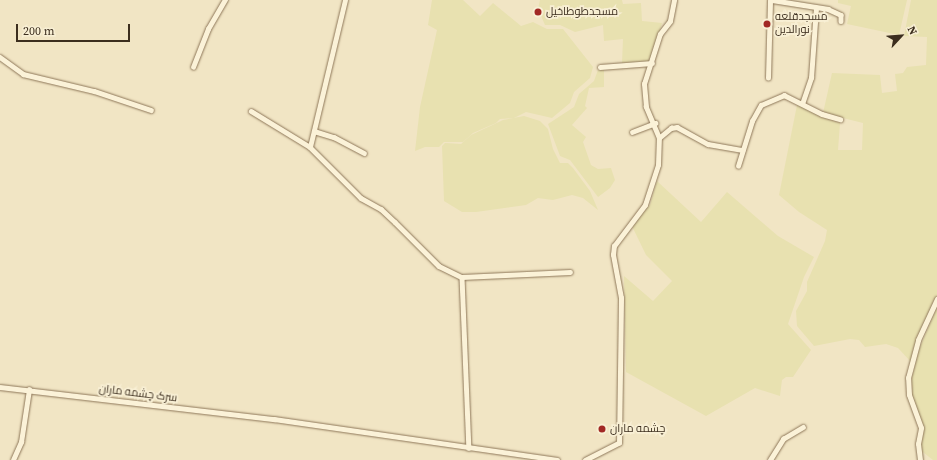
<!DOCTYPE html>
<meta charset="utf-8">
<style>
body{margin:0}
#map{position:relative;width:937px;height:460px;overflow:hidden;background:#f1e5c4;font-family:"Source Serif 4",Cairo,serif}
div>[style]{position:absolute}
.farmland>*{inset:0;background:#e8e1b0}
.roads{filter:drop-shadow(0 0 1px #8e7759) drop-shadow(0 0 1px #8e7759)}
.minor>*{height:4.5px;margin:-2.25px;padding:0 2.25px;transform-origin:2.25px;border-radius:2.25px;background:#fbf2d8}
.dots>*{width:11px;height:11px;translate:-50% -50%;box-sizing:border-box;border:2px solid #f8efd4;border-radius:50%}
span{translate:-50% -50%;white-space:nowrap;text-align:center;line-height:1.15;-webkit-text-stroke:3.5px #f8efd4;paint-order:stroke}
.poi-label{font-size:11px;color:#3c2e1e}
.left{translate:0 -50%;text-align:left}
.street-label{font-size:11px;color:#3c2e1e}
.north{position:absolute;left:881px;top:16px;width:40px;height:40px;-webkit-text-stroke:3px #f8efd4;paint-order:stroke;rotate:64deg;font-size:11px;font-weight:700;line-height:16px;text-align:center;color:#3c2e1e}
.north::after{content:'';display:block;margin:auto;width:14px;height:18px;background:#3c2e1e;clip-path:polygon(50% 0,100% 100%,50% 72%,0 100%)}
.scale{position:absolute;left:16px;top:24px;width:114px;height:18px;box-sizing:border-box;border:2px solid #3c2e1e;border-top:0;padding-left:5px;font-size:12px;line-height:14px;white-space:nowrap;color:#3c2e1e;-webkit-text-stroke:3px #f8efd4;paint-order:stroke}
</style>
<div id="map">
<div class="farmland">
<i style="clip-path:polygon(432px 0,463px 0,480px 16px,493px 3px,521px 26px,533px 22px,547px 29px,563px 29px,593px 67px,590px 78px,574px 92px,570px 103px,552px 118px,526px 112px,514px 118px,500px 119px,496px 123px,473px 133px,463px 142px,444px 142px,439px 147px,425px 147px,415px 151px,420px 107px,437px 30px,428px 25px)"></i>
<i style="clip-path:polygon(540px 0,622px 0,623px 4px,641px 3px,642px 21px,662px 23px,651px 62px,622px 63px,623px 39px,604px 41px,603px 25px,575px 32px,560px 25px,545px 25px,538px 9px)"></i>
<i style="clip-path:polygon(838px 0,907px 0,899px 35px,847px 24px,851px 6px,838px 3px)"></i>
<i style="clip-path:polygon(911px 0,937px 0,937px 297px,911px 362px,898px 348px,886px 344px,865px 347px,859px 340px,850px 339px,814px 346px,797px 326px,796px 311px,807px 291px,807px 282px,825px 241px,827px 230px,799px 212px,779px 195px,797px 105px,840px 123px,838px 150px,862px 150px,863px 123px,823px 113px,832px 73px,880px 75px,882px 93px,897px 91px,895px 74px,903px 73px,907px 67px,926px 65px,927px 37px,904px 36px)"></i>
<i style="clip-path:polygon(604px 69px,604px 87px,589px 88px,585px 106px,587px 108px,572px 125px,586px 137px,583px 142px,591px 165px,598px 169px,611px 168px,615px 180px,610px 188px,598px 197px,570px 160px,560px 156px,548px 124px,574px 107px,579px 94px,594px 81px,598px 70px)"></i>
<i style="clip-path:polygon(524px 116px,540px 121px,548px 129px,553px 149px,560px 163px,568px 163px,573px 168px,590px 191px,598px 210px,583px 198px,572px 195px,553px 200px,538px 198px,526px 205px,476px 212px,462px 212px,444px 201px,442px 146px,445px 143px,461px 144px,471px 135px,503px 120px)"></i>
<i style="clip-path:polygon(657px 181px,701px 222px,727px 192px,778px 236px,814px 257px,804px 277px,788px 324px,811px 350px,793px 377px,786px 377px,782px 380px,780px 396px,755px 388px,706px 416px,626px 372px,624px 276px,653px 301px,672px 281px,646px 255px,631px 224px,650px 205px)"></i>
<i style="clip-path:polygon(937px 307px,937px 460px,933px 460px,919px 449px,923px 429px,909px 390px,918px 352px)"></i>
</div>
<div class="roads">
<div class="minor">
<i style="left:772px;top:0;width:57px;rotate:9.1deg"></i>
<i style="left:828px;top:9px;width:14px;rotate:25deg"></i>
<i style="left:841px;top:15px;width:6px;rotate:90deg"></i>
<i style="left:0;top:57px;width:29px;rotate:36deg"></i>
<i style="left:23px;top:74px;width:73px;rotate:13.5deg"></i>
<i style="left:94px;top:91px;width:60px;rotate:18.4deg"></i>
<i style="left:193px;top:67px;width:41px;rotate:-68.5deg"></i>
<i style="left:208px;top:29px;width:34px;rotate:-60deg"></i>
<i style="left:600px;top:67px;width:52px;rotate:-4.4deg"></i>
<i style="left:768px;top:78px;width:78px;rotate:-88.5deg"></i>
<i style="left:802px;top:104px;width:28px;rotate:-71deg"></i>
<i style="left:811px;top:78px;width:70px;rotate:-85.9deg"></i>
<i style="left:251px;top:111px;width:69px;rotate:31.4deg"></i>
<i style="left:310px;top:147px;width:72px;rotate:45deg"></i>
<i style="left:361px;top:198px;width:23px;rotate:29deg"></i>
<i style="left:381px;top:209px;width:19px;rotate:43deg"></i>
<i style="left:395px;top:222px;width:62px;rotate:45deg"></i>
<i style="left:439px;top:266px;width:25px;rotate:26deg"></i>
<i style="left:462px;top:277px;width:108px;rotate:-2.7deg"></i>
<i style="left:314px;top:131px;width:21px;rotate:17deg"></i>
<i style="left:334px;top:137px;width:34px;rotate:28deg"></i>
<i style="left:632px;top:132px;width:25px;rotate:-21deg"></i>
<i style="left:659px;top:138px;width:16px;rotate:-40deg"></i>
<i style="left:671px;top:128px;width:6px;rotate:-9deg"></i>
<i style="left:677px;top:127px;width:35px;rotate:29deg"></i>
<i style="left:708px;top:144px;width:35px;rotate:10deg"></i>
<i style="left:310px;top:147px;width:151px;rotate:-76.6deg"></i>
<i style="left:738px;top:166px;width:47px;rotate:-72.7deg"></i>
<i style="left:752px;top:121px;width:18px;rotate:-61deg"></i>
<i style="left:761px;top:105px;width:25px;rotate:-23deg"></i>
<i style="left:784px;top:95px;width:42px;rotate:26.6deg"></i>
<i style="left:822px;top:114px;width:19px;rotate:16deg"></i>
<i style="left:462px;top:277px;width:171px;rotate:87.7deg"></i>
<i style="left:0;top:387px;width:276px;rotate:6.7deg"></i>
<i style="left:274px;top:419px;width:286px;rotate:8.2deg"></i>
<i style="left:13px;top:460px;width:20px;rotate:-66deg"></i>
<i style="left:21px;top:442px;width:53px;rotate:-81.3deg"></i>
<i style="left:585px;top:460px;width:38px;rotate:-27deg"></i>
<i style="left:619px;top:443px;width:145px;rotate:-89.2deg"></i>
<i style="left:621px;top:298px;width:44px;rotate:-100.5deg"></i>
<i style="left:613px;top:255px;width:9px;rotate:-84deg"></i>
<i style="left:614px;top:246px;width:51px;rotate:-52.9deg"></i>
<i style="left:645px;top:205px;width:42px;rotate:-72deg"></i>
<i style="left:658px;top:165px;width:27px;rotate:-88deg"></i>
<i style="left:659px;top:138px;width:34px;rotate:-113deg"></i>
<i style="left:646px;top:107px;width:23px;rotate:-95deg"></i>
<i style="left:644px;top:84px;width:52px;rotate:-72.3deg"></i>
<i style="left:660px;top:34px;width:16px;rotate:-52deg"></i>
<i style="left:670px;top:21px;width:21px;rotate:-79deg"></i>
<i style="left:770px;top:460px;width:25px;rotate:-58deg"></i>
<i style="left:783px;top:439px;width:23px;rotate:-31deg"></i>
<i style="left:920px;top:460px;width:16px;rotate:-97deg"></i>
<i style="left:918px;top:444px;width:16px;rotate:-79deg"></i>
<i style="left:921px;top:428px;width:35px;rotate:-110deg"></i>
<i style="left:909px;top:395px;width:17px;rotate:-93deg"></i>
<i style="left:908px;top:378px;width:39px;rotate:-75deg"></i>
<i style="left:918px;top:340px;width:45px;rotate:-65.1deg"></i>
</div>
</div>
<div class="dots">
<i style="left:538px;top:12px;background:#a12824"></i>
<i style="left:767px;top:24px;background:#a12824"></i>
<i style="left:602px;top:429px;background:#a12824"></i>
</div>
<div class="poi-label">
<span class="left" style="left:546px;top:12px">مسجدطوطاخیل</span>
<span class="left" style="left:775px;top:24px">مسجدقلعه<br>نورالدین</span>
<span class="left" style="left:610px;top:429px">چشمه ماران</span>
</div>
<div class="street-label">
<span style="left:138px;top:394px;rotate:7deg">سرک چشمه ماران</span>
</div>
<div class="north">N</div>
<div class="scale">200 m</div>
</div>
